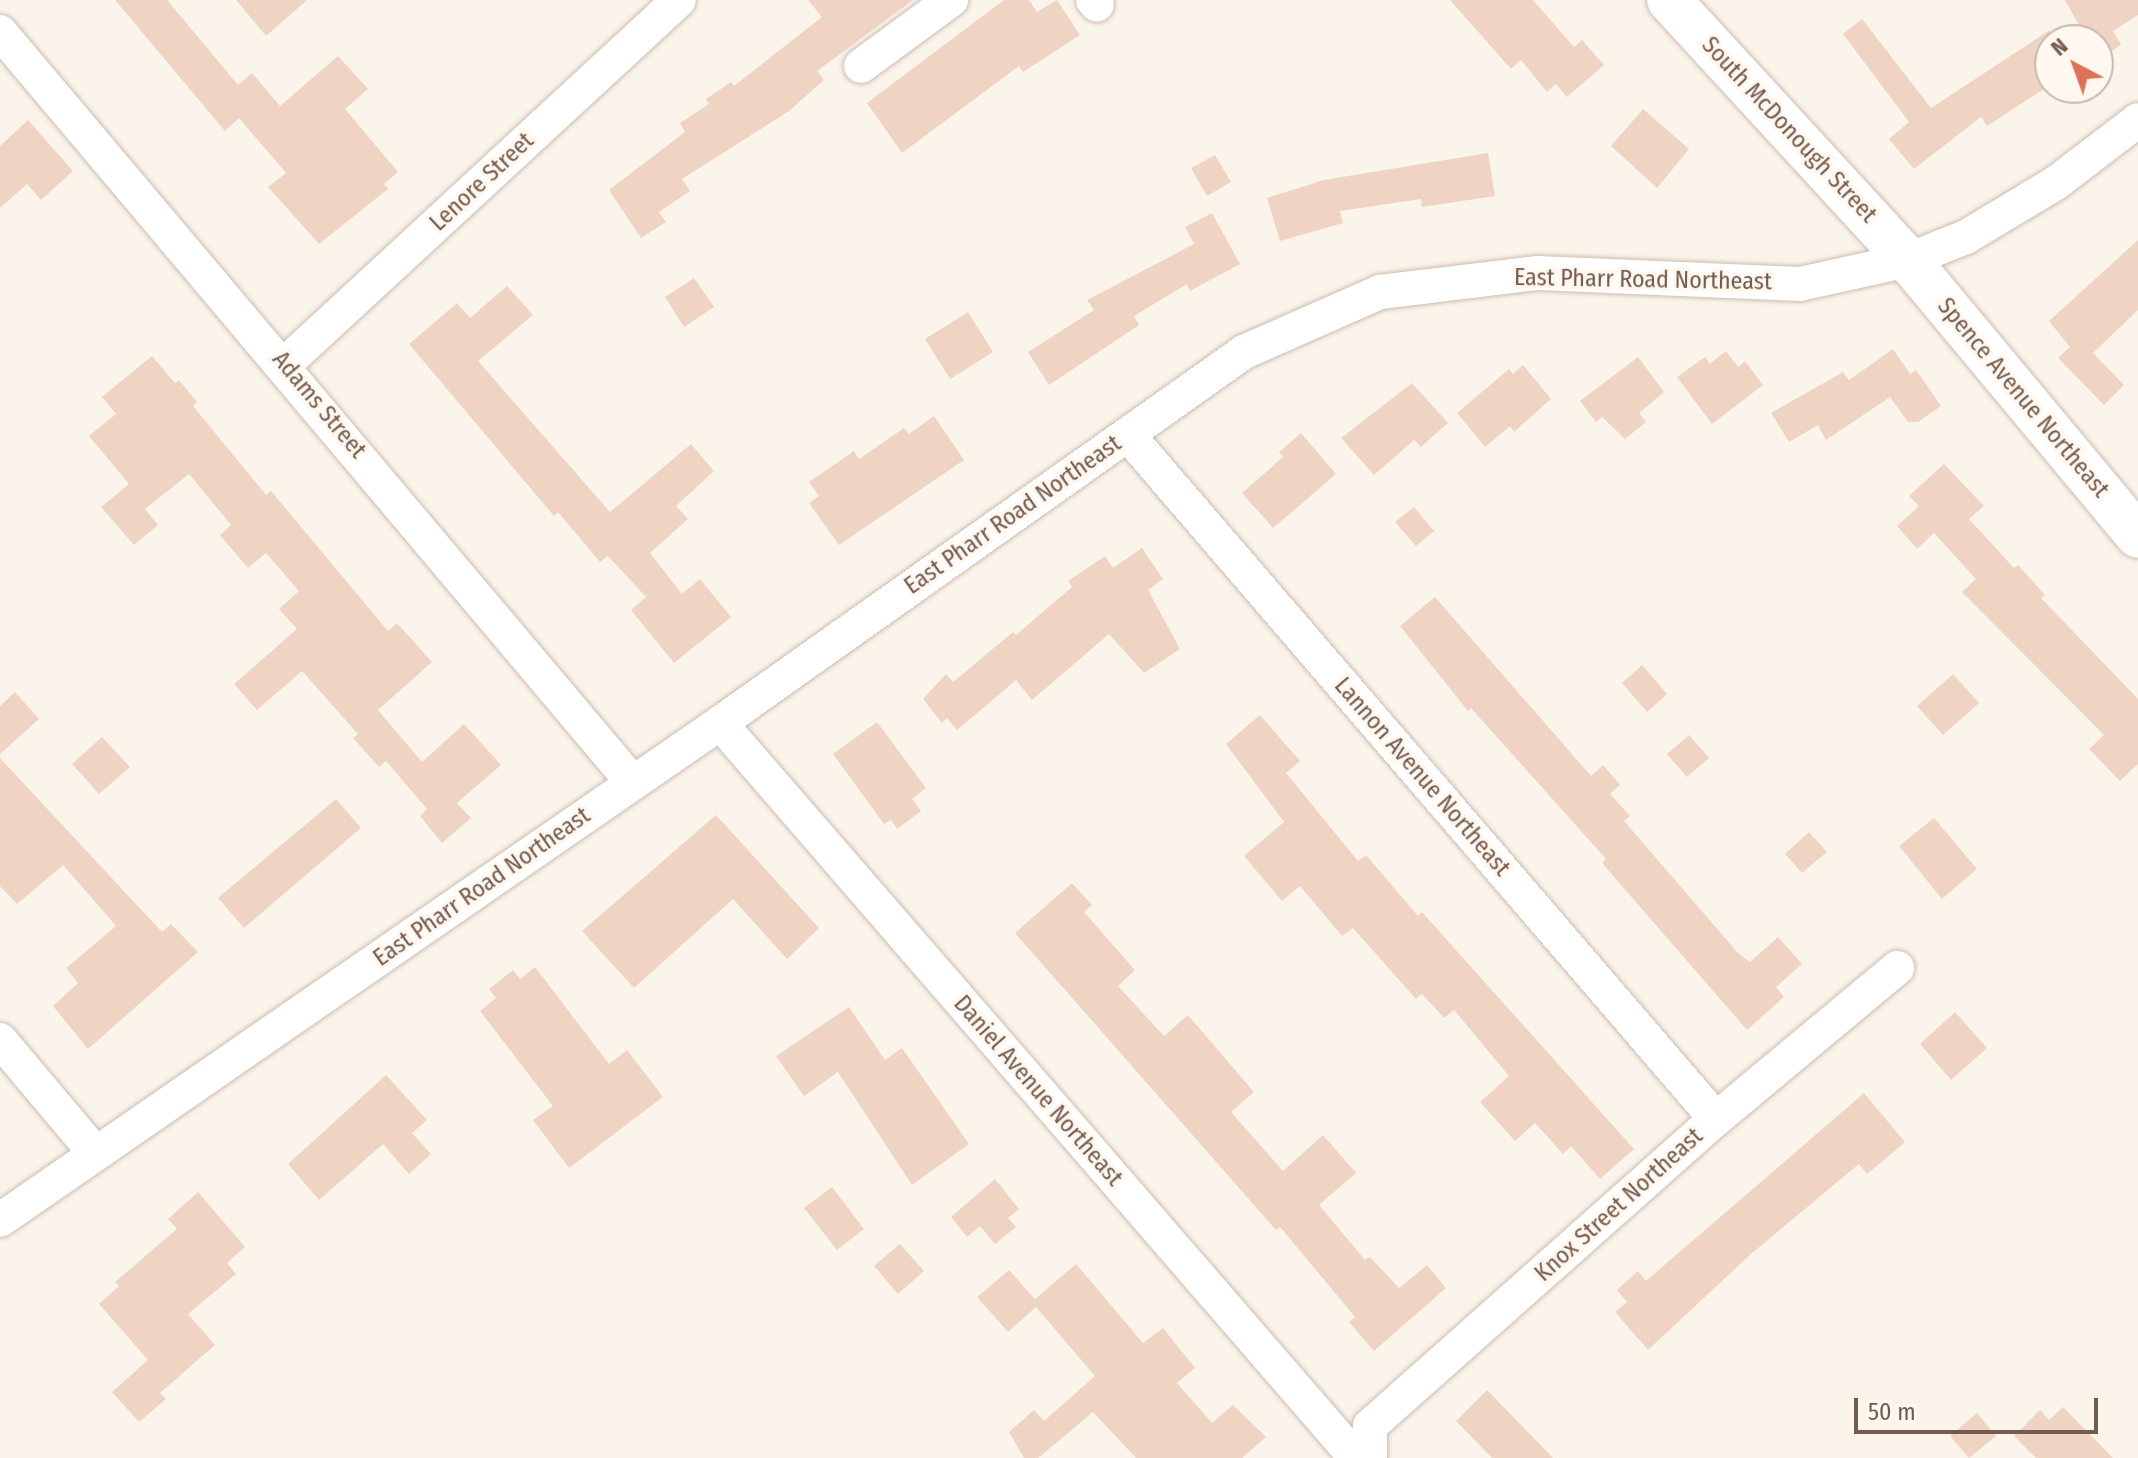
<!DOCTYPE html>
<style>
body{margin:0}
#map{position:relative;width:2138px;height:1458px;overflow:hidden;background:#fbf4ea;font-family:"Fira Sans Condensed",sans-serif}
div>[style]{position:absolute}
.building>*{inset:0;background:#efd4c3}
.roads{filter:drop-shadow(0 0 2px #cdbcb0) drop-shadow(0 0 2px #cdbcb0)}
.street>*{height:34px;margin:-17px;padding:0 17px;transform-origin:17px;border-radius:17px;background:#fff}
.secondary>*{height:44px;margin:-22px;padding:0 22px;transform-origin:22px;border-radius:22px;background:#fff}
span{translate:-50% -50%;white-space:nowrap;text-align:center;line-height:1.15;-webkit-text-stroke:7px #fef8f0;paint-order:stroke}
.street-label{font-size:24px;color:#755b4e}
.north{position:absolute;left:2034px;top:24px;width:80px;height:80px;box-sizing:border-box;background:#fef8f0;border:2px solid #c7b9af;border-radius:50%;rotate:319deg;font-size:22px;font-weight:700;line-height:32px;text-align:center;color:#755b4e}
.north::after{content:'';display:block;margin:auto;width:28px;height:36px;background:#dd7258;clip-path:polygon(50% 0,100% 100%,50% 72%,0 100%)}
.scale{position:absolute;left:1854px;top:1398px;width:244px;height:36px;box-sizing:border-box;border:4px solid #755b4e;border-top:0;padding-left:10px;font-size:24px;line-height:28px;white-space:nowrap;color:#755b4e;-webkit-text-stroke:6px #fef8f0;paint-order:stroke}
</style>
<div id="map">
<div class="building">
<i style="clip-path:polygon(115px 0,167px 0,238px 85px,252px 73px,280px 106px,338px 56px,368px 89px,345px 109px,398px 172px,384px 184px,388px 189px,319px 244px,268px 187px,286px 173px,239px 118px,225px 131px)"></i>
<i style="clip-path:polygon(236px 0,307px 0,266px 36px)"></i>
<i style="clip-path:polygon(808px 0,913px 0,817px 71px,824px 80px,789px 111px,682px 179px,690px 191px,659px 212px,666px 222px,641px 238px,609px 190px,685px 132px,680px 123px,709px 104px,706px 99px,731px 82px,734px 86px,822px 17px)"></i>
<i style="clip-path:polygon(1004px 0,1029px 0,1037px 12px,1057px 0,1080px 35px,1023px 72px,1019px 66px,902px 153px,867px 103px)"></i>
<i style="clip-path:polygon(1450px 0,1533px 0,1574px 47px,1582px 40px,1604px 65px,1567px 97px,1556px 84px,1547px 92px,1521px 60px,1511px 69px)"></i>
<i style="clip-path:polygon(2065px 0,2138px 0,2138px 15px,2113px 31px,2121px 45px,2099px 59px,2098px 40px,2087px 40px)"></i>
<i style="clip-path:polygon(1862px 19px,1931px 108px,2050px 30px,2050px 85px,1987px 126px,1981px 117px,1914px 169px,1889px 139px,1909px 122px,1843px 34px)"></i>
<i style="clip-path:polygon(1643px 109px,1689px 149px,1657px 188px,1611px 146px)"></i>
<i style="clip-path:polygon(28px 120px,73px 171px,41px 200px,27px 184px,0 208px,0 146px)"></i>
<i style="clip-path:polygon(1488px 153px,1495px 196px,1422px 207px,1421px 199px,1340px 211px,1343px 223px,1280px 241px,1267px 198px,1324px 180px)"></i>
<i style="clip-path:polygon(1215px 155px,1231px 182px,1207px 196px,1191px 168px)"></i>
<i style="clip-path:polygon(1212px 213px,1240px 264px,1190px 291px,1187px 284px,1134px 316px,1139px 325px,1049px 385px,1028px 352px,1094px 310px,1087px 300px,1194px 244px,1185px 227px)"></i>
<i style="clip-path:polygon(2138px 240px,2138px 310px,2093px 353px,2124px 385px,2104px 405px,2058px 358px,2070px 347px,2049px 321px)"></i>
<i style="clip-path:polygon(694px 278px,714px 307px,684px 327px,665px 297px)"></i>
<i style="clip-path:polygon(507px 286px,533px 315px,478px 361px,610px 512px,691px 444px,714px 471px,676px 506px,688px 519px,650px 553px,682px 594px,700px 579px,731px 617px,674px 663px,631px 610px,646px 597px,608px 556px,600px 562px,558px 512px,554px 516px,409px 344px,457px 303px,470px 318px)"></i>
<i style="clip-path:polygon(968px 312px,993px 352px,950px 379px,925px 339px)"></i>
<i style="clip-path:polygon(1893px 349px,1910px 374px,1916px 370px,1941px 406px,1918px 422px,1908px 422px,1890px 397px,1826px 440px,1818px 425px,1789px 442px,1771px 413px,1843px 372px,1849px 380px)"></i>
<i style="clip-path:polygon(1726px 351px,1738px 367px,1745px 361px,1763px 385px,1712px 424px,1677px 377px,1705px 357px,1710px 364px)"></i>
<i style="clip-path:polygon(152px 356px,175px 383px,179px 380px,197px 402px,193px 406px,266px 495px,271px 491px,388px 631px,397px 623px,432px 662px,378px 710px,422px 762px,464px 724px,501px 765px,457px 803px,471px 818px,442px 843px,420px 816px,427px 809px,386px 761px,379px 767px,353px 738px,358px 734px,302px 671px,257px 710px,234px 684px,297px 629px,279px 609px,299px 591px,266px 553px,248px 568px,220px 535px,231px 525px,189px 474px,145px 509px,158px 525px,134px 545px,101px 507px,129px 484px,89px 436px,116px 414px,102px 397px)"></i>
<i style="clip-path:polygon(1638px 357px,1664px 392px,1639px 413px,1646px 422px,1625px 439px,1602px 417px,1596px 422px,1580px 401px)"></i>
<i style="clip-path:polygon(1523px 365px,1551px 399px,1514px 432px,1510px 426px,1485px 447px,1457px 413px,1509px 369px,1513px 374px)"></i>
<i style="clip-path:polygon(1412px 383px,1448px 423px,1421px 447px,1414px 440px,1374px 475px,1341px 438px)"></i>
<i style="clip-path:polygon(934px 416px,964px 460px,839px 545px,809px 503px,819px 496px,809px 482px,854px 451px,859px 459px,904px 428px,909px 434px)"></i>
<i style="clip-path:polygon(1301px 433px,1336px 474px,1273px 528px,1242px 493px,1283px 457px,1279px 452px)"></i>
<i style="clip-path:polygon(1944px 464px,1984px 506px,1969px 519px,2014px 568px,2018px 565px,2045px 595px,2041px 598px,2138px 699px,2138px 764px,2120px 781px,2089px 749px,2104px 735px,1962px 592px,1976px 579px,1934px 533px,1917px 549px,1897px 526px,1919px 506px,1909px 496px)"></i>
<i style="clip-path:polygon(1414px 507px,1434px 531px,1416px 546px,1395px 522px)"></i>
<i style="clip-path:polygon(1142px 548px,1163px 579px,1148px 590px,1180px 649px,1144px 673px,1109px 634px,1032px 700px,1016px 680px,957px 730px,947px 718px,942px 723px,923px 699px,946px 674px,953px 682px,1013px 632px,1016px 635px,1072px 587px,1068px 581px,1105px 556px,1113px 568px)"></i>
<i style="clip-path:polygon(1435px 597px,1591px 776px,1603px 765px,1620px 785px,1610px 794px,1630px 816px,1624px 821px,1738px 953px,1750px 962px,1778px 937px,1802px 964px,1776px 987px,1784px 997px,1747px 1030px,1602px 863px,1606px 859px,1471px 708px,1468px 711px,1400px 626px)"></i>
<i style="clip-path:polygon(1642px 665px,1667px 694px,1647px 712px,1622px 683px)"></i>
<i style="clip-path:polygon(1953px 674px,1979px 703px,1943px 735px,1917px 706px)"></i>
<i style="clip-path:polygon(15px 692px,39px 719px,0 754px,0 706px)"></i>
<i style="clip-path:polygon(1260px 715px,1300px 761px,1286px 773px,1358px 861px,1366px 855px,1418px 916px,1422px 912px,1634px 1149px,1600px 1179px,1571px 1146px,1563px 1154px,1535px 1123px,1515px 1141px,1480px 1102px,1509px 1076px,1454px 1010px,1444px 1018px,1422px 994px,1416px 999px,1353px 928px,1342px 936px,1300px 886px,1282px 901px,1244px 856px,1284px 822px,1226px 744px)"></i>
<i style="clip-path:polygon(877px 722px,926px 788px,912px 799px,921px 811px,897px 829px,891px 820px,884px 824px,833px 754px)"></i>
<i style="clip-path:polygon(1689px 735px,1709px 758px,1687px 777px,1667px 754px)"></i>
<i style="clip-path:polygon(102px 737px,130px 767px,99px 794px,72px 764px)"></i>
<i style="clip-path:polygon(0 758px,162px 932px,171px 924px,198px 952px,88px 1049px,53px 1006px,78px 983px,66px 968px,116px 926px,63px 865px,17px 904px,0 886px)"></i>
<i style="clip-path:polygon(336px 799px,361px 828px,244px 928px,218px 898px)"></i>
<i style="clip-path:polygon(716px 815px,819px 928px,787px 959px,733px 899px,634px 988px,582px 931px)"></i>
<i style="clip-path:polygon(1934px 818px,1977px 869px,1942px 899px,1899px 846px)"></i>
<i style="clip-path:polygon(1809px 832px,1827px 852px,1802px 873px,1785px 854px)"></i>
<i style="clip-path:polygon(1072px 883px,1092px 905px,1084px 912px,1135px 970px,1118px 986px,1164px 1036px,1188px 1015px,1254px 1092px,1231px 1112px,1283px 1171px,1323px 1135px,1356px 1173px,1319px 1205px,1365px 1260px,1370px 1257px,1399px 1288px,1427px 1265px,1446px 1288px,1374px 1351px,1349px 1322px,1355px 1317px,1280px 1227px,1276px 1230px,1015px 933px)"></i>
<i style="clip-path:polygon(535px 967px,609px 1064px,627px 1050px,663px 1097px,569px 1168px,533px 1120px,553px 1106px,480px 1011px,496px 998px,489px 989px,513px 970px,520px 979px)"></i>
<i style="clip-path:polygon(849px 1007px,885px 1060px,902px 1048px,969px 1144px,912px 1185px,838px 1072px,804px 1096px,776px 1056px)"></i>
<i style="clip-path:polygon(1955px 1012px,1987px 1048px,1951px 1080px,1920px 1044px)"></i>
<i style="clip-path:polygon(386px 1075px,427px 1120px,412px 1133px,431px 1154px,409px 1174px,383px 1144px,319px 1200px,288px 1164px)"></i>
<i style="clip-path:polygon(1864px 1093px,1905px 1142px,1867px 1174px,1859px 1164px,1751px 1254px,1648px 1350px,1615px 1312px,1627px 1302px,1617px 1290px,1638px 1271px,1646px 1281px)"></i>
<i style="clip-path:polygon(995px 1179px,1019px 1209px,1008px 1218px,1016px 1227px,995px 1244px,980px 1226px,967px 1237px,951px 1217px)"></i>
<i style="clip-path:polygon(832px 1187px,864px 1229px,837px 1250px,804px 1208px)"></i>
<i style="clip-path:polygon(198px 1192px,245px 1247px,227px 1263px,236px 1274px,188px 1314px,215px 1345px,160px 1393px,166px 1399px,139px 1422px,112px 1392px,148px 1360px,99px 1304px,119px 1286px,115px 1282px,177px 1229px,168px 1219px)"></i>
<i style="clip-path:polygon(900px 1244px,924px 1271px,898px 1294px,874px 1266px)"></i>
<i style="clip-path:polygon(1076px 1264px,1143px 1343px,1163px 1328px,1195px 1368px,1177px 1383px,1212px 1423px,1233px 1405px,1266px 1437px,1242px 1458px,1136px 1458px,1093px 1412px,1038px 1458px,1024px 1458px,1009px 1432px,1034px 1410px,1044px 1421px,1095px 1376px,1036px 1307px,1008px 1332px,977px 1297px,1009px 1270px,1035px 1299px)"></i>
<i style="clip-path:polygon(1487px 1390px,1553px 1458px,1492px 1458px,1456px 1421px)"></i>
<i style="clip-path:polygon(2063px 1407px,2113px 1458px,2036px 1458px,2014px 1436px,2040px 1410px,2049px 1420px)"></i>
<i style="clip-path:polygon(1977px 1413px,1996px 1436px,1969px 1458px,1950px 1436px)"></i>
</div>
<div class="roads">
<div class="street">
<i style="left:1093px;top:0;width:6px;rotate:51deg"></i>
<i style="left:0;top:32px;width:982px;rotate:49.87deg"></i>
<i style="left:861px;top:66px;width:112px;rotate:-36.3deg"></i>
<i style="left:285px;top:364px;width:536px;rotate:-42.73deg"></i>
<i style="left:1128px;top:435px;width:902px;rotate:49.32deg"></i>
<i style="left:720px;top:723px;width:972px;rotate:49.13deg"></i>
<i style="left:0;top:1040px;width:148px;rotate:49.9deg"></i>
<i style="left:0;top:1220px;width:875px;rotate:-34.62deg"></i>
<i style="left:720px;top:723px;width:642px;rotate:-35.3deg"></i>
<i style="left:1244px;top:352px;width:149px;rotate:-23.8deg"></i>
<i style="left:1380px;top:292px;width:159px;rotate:-6.9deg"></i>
<i style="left:1538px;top:273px;width:262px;rotate:2.4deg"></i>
<i style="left:1800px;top:284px;width:111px;rotate:-12.5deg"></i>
<i style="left:1908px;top:260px;width:62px;rotate:-21.6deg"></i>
<i style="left:1966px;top:237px;width:105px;rotate:-31deg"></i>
<i style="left:2056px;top:183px;width:103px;rotate:-37.5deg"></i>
<i style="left:1370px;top:1458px;width:32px;rotate:-90deg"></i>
<i style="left:1370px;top:1426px;width:463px;rotate:-41.6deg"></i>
<i style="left:1716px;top:1119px;width:236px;rotate:-39.8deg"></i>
</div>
<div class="secondary">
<i style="left:1669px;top:0;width:353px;rotate:47.4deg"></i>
<i style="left:1908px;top:260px;width:359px;rotate:50.2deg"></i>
</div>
</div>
<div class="street-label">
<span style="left:1789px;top:130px;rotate:47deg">South McDonough Street</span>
<span style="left:482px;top:182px;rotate:-43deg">Lenore Street</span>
<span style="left:1643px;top:280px;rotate:1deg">East Pharr Road Northeast</span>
<span style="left:2023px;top:398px;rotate:50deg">Spence Avenue Northeast</span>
<span style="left:319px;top:405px;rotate:50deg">Adams Street</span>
<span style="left:1013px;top:515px;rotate:-35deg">East Pharr Road Northeast</span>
<span style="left:1422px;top:777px;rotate:49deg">Lannon Avenue Northeast</span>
<span style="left:482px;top:887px;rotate:-35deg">East Pharr Road Northeast</span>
<span style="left:1038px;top:1091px;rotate:49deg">Daniel Avenue Northeast</span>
<span style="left:1619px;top:1205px;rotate:-42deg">Knox Street Northeast</span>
</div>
<div class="north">N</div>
<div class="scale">50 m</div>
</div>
